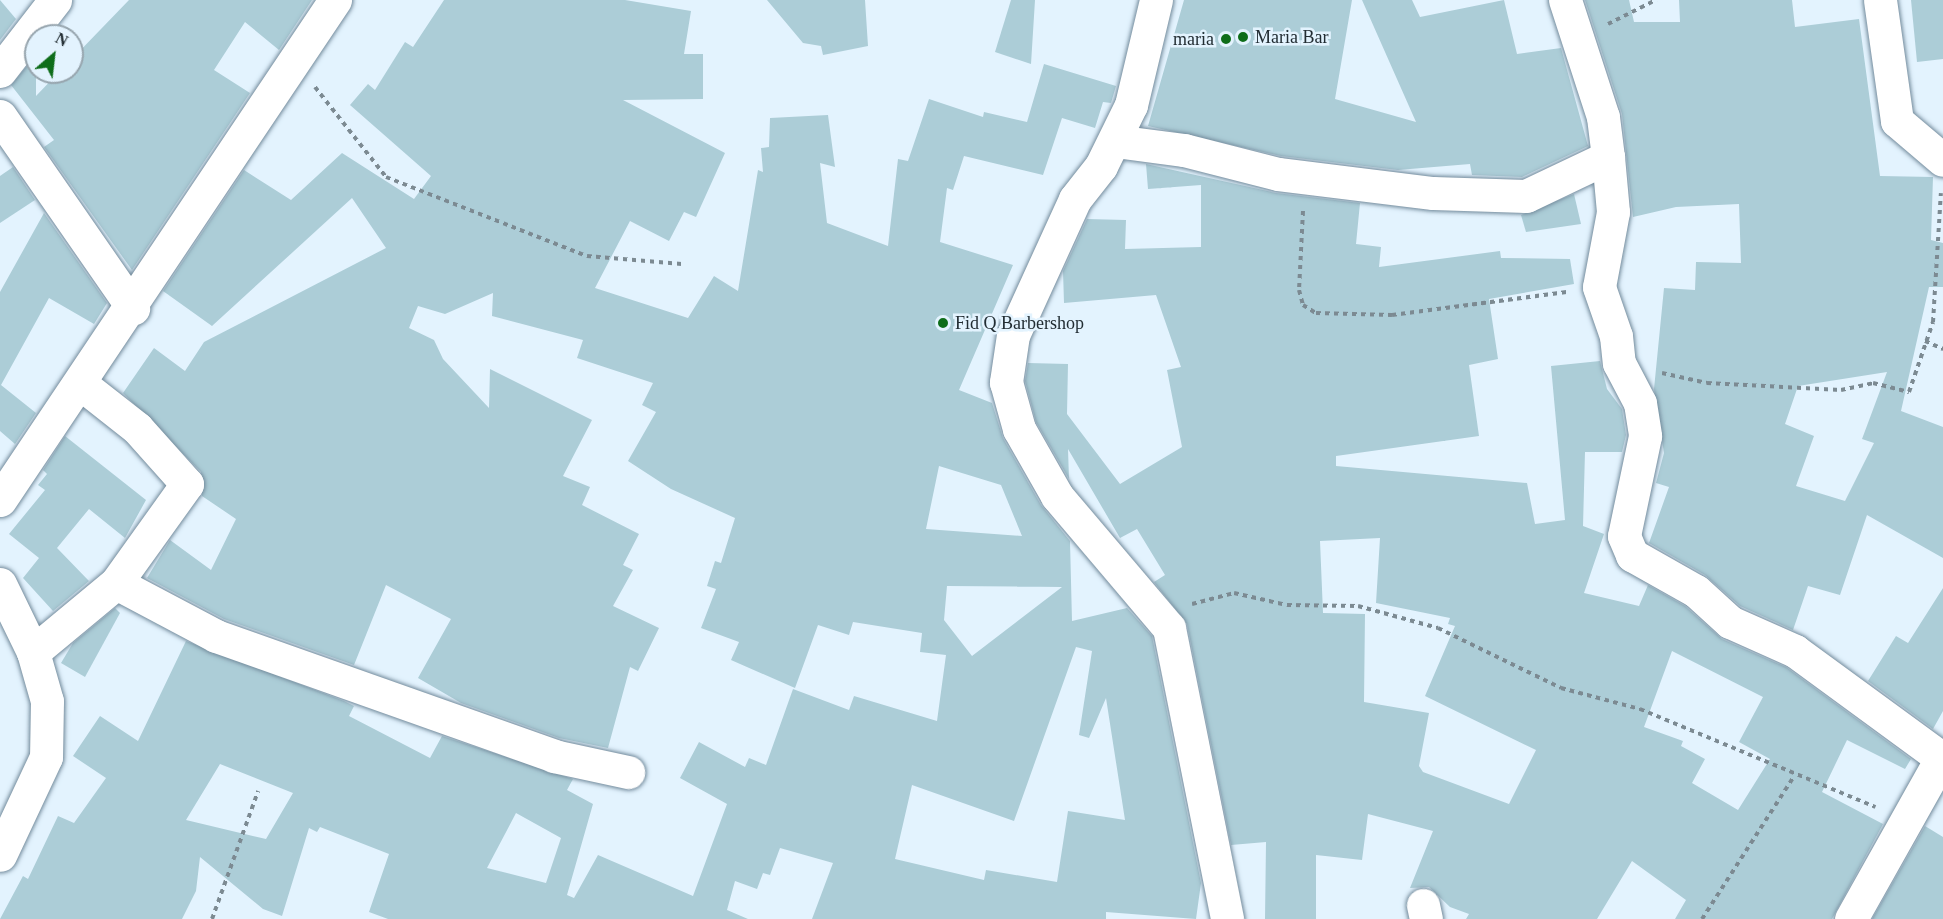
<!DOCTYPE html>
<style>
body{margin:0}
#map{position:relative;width:1943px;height:919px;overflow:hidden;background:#e3f3fe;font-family:"Times New Roman",serif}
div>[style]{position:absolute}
.building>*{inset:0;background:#accdd7}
.path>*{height:4px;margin-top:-2px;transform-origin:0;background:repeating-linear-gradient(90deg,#7c8a92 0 4.5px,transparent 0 9px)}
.roads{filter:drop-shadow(0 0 2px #738b9c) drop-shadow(0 0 2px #738b9c)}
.street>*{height:33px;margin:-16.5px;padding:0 16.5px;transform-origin:16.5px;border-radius:16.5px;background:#fff}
.dots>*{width:16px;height:16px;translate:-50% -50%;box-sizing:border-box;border:3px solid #e3f3fe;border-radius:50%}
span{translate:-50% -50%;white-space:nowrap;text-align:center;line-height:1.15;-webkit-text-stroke:5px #e3f3fe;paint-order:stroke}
.poi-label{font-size:18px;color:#222d33}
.left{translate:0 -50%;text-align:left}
.right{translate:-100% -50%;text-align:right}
.north{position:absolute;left:24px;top:24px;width:60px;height:60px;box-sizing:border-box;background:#e3f3fe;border:2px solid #96a4ad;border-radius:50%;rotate:28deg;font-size:16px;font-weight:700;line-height:24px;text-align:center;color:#222d33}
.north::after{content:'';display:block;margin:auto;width:21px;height:27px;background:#0e6d1a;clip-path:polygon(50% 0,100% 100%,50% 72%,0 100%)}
</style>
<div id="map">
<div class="building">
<i style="clip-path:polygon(0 0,16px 19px,0 40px)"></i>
<i style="clip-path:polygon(129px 0,312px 0,279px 50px,245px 22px,214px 70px,250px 93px,132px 270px,44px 147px,54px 140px,11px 85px,36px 55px,36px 96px,59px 72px,72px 72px,72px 59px)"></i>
<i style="clip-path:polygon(evenodd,444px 0,625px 0,691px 11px,684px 54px,703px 54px,703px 99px,623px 100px,725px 153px,696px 217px,684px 212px,669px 241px,630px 221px,595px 288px,688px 318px,714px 276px,738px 291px,758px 170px,763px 172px,761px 148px,769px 147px,770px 118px,828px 115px,835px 167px,820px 163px,827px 223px,888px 246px,898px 159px,908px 161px,929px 99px,983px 117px,984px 112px,1027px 122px,1044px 64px,1116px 86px,1111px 103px,1103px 102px,1095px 128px,1062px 118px,1043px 175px,964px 156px,953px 190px,947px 188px,940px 242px,1013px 265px,959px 390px,992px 403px,1003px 438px,1041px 505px,1070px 541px,1072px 621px,1127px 608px,1152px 636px,1201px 883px,1196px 919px,1106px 912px,1106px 919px,812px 919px,833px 863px,780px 848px,770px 875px,763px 873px,757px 889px,735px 881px,727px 910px,748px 919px,388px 919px,369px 912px,389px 854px,320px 827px,317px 832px,309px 828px,282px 916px,263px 909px,200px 857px,196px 891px,182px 919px,0 919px,23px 876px,28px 879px,58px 816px,74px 823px,106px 778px,73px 756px,100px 716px,138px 741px,186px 641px,344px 701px,354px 706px,349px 716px,430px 758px,442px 736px,573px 779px,567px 790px,593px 804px,567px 895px,574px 898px,598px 855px,693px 896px,727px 804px,680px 778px,699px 742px,745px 767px,749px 758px,766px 765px,793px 689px,849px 710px,854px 696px,937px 721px,946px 655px,920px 652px,922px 633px,853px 622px,849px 635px,818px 625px,795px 688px,731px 660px,739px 642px,701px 628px,716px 589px,707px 586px,715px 561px,721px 563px,735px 518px,671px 489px,628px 461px,656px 412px,642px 405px,653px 383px,577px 358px,583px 340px,492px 316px,493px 293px,445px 314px,418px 306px,409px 328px,434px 340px,443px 359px,489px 408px,490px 369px,592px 420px,563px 476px,590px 487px,582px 505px,639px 534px,623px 565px,633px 570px,613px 606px,659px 628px,638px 671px,630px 667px,608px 748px,559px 738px,461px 703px,418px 678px,451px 619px,386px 585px,354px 665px,224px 619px,147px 578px,170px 540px,211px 570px,236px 519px,202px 496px,201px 472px,123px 393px,154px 348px,185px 371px,204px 342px,386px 248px,352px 198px,212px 326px,163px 291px,244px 170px,291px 200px,342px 153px,414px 199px,431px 176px,350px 105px,368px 84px,375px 90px,405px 42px,413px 47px,444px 0,939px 466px,1001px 485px,1022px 536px,926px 529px,939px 466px,444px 0,947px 586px,1062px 587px,972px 656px,944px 620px,947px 586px,444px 0,1076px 647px,1092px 651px,1079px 735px,1089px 738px,1106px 698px,1125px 820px,1068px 811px,1057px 882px,986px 870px,984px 880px,895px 859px,912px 785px,1014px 821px,1076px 647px,444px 0,220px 764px,293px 793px,266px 839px,186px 820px,220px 764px,444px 0,516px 813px,561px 838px,546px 883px,487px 868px,516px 813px)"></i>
<i style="clip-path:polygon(767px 0,865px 0,868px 46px,823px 55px,821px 46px,803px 43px)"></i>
<i style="clip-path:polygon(1011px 0,1035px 0,1031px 64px,995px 52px)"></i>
<i style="clip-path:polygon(1184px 0,1352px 0,1335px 99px,1416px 122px,1362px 0,1412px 0,1420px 17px,1504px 0,1517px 54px,1561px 48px,1588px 146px,1522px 177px,1472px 175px,1470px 164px,1398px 170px,1281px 156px,1148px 126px)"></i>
<i style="clip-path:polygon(evenodd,1585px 0,1629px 0,1634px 22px,1680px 22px,1679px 0,1792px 0,1795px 27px,1859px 19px,1880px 176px,1933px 177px,1931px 240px,1943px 243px,1943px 287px,1929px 287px,1901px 411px,1943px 427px,1943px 558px,1867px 515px,1840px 595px,1808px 586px,1793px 630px,1740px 606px,1705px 575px,1649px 543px,1669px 487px,1656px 483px,1664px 453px,1654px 389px,1664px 288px,1695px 290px,1696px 262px,1741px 263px,1739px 204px,1676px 207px,1633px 217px,1622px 114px,1585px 0,1887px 372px,1862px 439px,1874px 443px,1845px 501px,1796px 486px,1814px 436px,1785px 424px,1798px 386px,1887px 372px)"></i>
<i style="clip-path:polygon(1911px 0,1943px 0,1943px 59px,1917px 62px)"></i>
<i style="clip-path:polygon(evenodd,1146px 164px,1276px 193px,1360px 203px,1356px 244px,1381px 247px,1379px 267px,1500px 251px,1501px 258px,1570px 259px,1574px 284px,1489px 299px,1498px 359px,1469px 365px,1479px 436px,1336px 456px,1336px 466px,1527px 483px,1535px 524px,1565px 520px,1551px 366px,1600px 361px,1607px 389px,1622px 409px,1626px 435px,1622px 452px,1585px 452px,1583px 526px,1604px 534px,1584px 593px,1639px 606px,1648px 585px,1685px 606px,1722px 639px,1786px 667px,1911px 759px,1905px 769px,1847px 740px,1822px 792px,1883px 824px,1832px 919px,1675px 919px,1686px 900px,1632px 861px,1597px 919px,1466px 919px,1469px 914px,1450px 907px,1429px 887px,1410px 888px,1433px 831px,1368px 814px,1362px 860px,1316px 855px,1316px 919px,1265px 919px,1266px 842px,1231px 845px,1187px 624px,1154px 582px,1165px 575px,1137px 529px,1120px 538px,1068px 449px,1069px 479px,1036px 422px,1025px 381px,1028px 363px,1068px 364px,1067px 414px,1120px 484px,1182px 447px,1167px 370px,1181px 367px,1156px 295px,1064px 303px,1063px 271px,1087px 219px,1126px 220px,1125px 249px,1201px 247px,1201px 185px,1148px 189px,1146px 164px,1380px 538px,1376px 603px,1450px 618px,1448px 624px,1455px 626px,1425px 696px,1536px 750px,1509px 804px,1423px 772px,1419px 766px,1429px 713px,1364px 702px,1365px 614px,1323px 613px,1320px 541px,1380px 538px,1146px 164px,1672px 651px,1763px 697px,1739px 742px,1770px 759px,1738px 810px,1692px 783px,1705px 759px,1681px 746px,1683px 741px,1644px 727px,1672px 651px)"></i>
<i style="clip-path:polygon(13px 167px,35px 200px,0 223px,0 176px)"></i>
<i style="clip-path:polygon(1574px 194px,1581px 224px,1526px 232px,1521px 215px)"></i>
<i style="clip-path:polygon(44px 213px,107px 303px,94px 324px,49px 298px,1px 385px,36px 413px,15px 444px,0 431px,0 292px)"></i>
<i style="clip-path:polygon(65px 436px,146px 500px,125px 538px,89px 509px,57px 548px,89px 581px,53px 611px,23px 578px,39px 558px,9px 534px,45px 490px,38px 485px,47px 474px,43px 470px)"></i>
<i style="clip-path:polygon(1943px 588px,1943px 711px,1933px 729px,1868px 681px,1896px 636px,1908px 643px)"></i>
<i style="clip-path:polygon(115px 608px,120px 613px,85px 677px,61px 663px,73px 643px)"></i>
<i style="clip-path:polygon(1925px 826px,1943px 837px,1943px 919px,1872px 919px)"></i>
</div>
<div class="path">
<i style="left:1608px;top:24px;width:54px;rotate:-26.6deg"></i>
<i style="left:315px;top:87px;width:115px;rotate:51.7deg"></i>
<i style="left:386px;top:177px;width:216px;rotate:21.5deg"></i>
<i style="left:587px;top:256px;width:95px;rotate:4.8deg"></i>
<i style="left:1303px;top:211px;width:79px;rotate:92.9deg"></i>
<i style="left:1299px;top:290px;width:16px;rotate:75deg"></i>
<i style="left:1303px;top:305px;width:15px;rotate:32deg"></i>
<i style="left:1316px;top:313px;width:76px;rotate:1.5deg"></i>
<i style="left:1392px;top:315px;width:176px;rotate:-7.5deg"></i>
<i style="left:1925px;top:341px;width:20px;rotate:24deg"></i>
<i style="left:1662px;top:373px;width:46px;rotate:12.5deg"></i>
<i style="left:1707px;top:383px;width:134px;rotate:3deg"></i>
<i style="left:1841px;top:390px;width:33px;rotate:-12deg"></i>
<i style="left:1873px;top:383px;width:37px;rotate:14deg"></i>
<i style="left:1909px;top:392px;width:74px;rotate:-71.1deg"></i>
<i style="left:1933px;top:322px;width:129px;rotate:-86.5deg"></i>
<i style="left:1192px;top:604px;width:43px;rotate:-14.7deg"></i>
<i style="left:1234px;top:593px;width:54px;rotate:12.8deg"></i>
<i style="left:1287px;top:605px;width:71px;rotate:0.8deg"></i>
<i style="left:1358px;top:606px;width:83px;rotate:15.4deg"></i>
<i style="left:1438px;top:628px;width:137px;rotate:26deg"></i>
<i style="left:1561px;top:688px;width:82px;rotate:14.9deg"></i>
<i style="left:1640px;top:709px;width:255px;rotate:22.6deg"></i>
<i style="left:212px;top:919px;width:136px;rotate:-70.2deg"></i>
<i style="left:1702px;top:919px;width:170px;rotate:-57.2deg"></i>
</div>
<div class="roads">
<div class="street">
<i style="left:1156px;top:0;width:108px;rotate:103.4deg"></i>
<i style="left:1131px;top:105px;width:68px;rotate:116.2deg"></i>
<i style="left:1101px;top:166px;width:42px;rotate:128.2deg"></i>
<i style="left:1075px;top:199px;width:149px;rotate:114.5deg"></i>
<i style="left:1013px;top:335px;width:48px;rotate:98.5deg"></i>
<i style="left:1006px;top:382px;width:49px;rotate:74.5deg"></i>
<i style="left:1019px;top:429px;width:77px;rotate:60.4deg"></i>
<i style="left:1057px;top:496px;width:173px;rotate:49.7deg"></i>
<i style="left:1169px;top:628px;width:297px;rotate:78.7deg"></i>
<i style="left:1565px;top:0;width:123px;rotate:72deg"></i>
<i style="left:1603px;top:117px;width:40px;rotate:82.9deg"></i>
<i style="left:1608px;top:157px;width:55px;rotate:84.8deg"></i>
<i style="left:1613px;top:212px;width:76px;rotate:100.6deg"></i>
<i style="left:1599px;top:287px;width:52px;rotate:70.9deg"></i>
<i style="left:1616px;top:336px;width:27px;rotate:84deg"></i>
<i style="left:1619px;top:363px;width:45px;rotate:62.3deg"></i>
<i style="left:1640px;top:403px;width:33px;rotate:81deg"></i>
<i style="left:1645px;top:436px;width:102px;rotate:101.9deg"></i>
<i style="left:1624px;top:536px;width:21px;rotate:67deg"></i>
<i style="left:1632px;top:555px;width:73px;rotate:29.4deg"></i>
<i style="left:1696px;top:591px;width:46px;rotate:42.4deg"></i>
<i style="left:1730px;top:622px;width:71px;rotate:24deg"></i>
<i style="left:1795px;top:651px;width:181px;rotate:36.2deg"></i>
<i style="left:1880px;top:0;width:122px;rotate:82deg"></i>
<i style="left:1897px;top:121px;width:60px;rotate:40.3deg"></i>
<i style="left:0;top:71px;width:90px;rotate:-52.2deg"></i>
<i style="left:0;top:116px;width:234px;rotate:55.3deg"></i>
<i style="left:1115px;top:141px;width:70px;rotate:7.4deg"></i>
<i style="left:1184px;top:150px;width:97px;rotate:14.3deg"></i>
<i style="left:1278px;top:174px;width:156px;rotate:7deg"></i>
<i style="left:1433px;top:193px;width:93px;rotate:1.8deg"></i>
<i style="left:1526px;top:196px;width:91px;rotate:-25.4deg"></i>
<i style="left:0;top:500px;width:602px;rotate:-56.18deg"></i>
<i style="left:116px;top:583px;width:113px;rotate:27.9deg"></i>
<i style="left:216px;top:636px;width:359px;rotate:19.5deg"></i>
<i style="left:554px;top:756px;width:76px;rotate:12.2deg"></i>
<i style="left:0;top:584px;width:76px;rotate:64.1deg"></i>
<i style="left:33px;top:652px;width:51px;rotate:74.1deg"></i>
<i style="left:47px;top:701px;width:56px;rotate:91deg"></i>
<i style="left:46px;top:757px;width:108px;rotate:115.1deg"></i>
<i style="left:33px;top:652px;width:108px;rotate:-39.7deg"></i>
<i style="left:116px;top:583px;width:122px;rotate:-54.4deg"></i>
<i style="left:187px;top:484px;width:75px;rotate:-131.8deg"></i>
<i style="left:137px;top:428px;width:71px;rotate:-141.8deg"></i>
<i style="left:1423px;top:905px;width:14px;rotate:78deg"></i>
<i style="left:1851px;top:919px;width:188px;rotate:-60.7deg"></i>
</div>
</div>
<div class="dots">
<i style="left:1243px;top:37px;background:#0e6d1a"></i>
<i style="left:1226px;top:39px;background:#0e6d1a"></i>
<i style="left:943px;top:323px;background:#0e6d1a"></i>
</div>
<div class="poi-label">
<span class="left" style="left:1255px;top:37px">Maria Bar</span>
<span class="right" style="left:1214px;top:39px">maria</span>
<span class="left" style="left:955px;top:323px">Fid Q Barbershop</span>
</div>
<div class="north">N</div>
</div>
